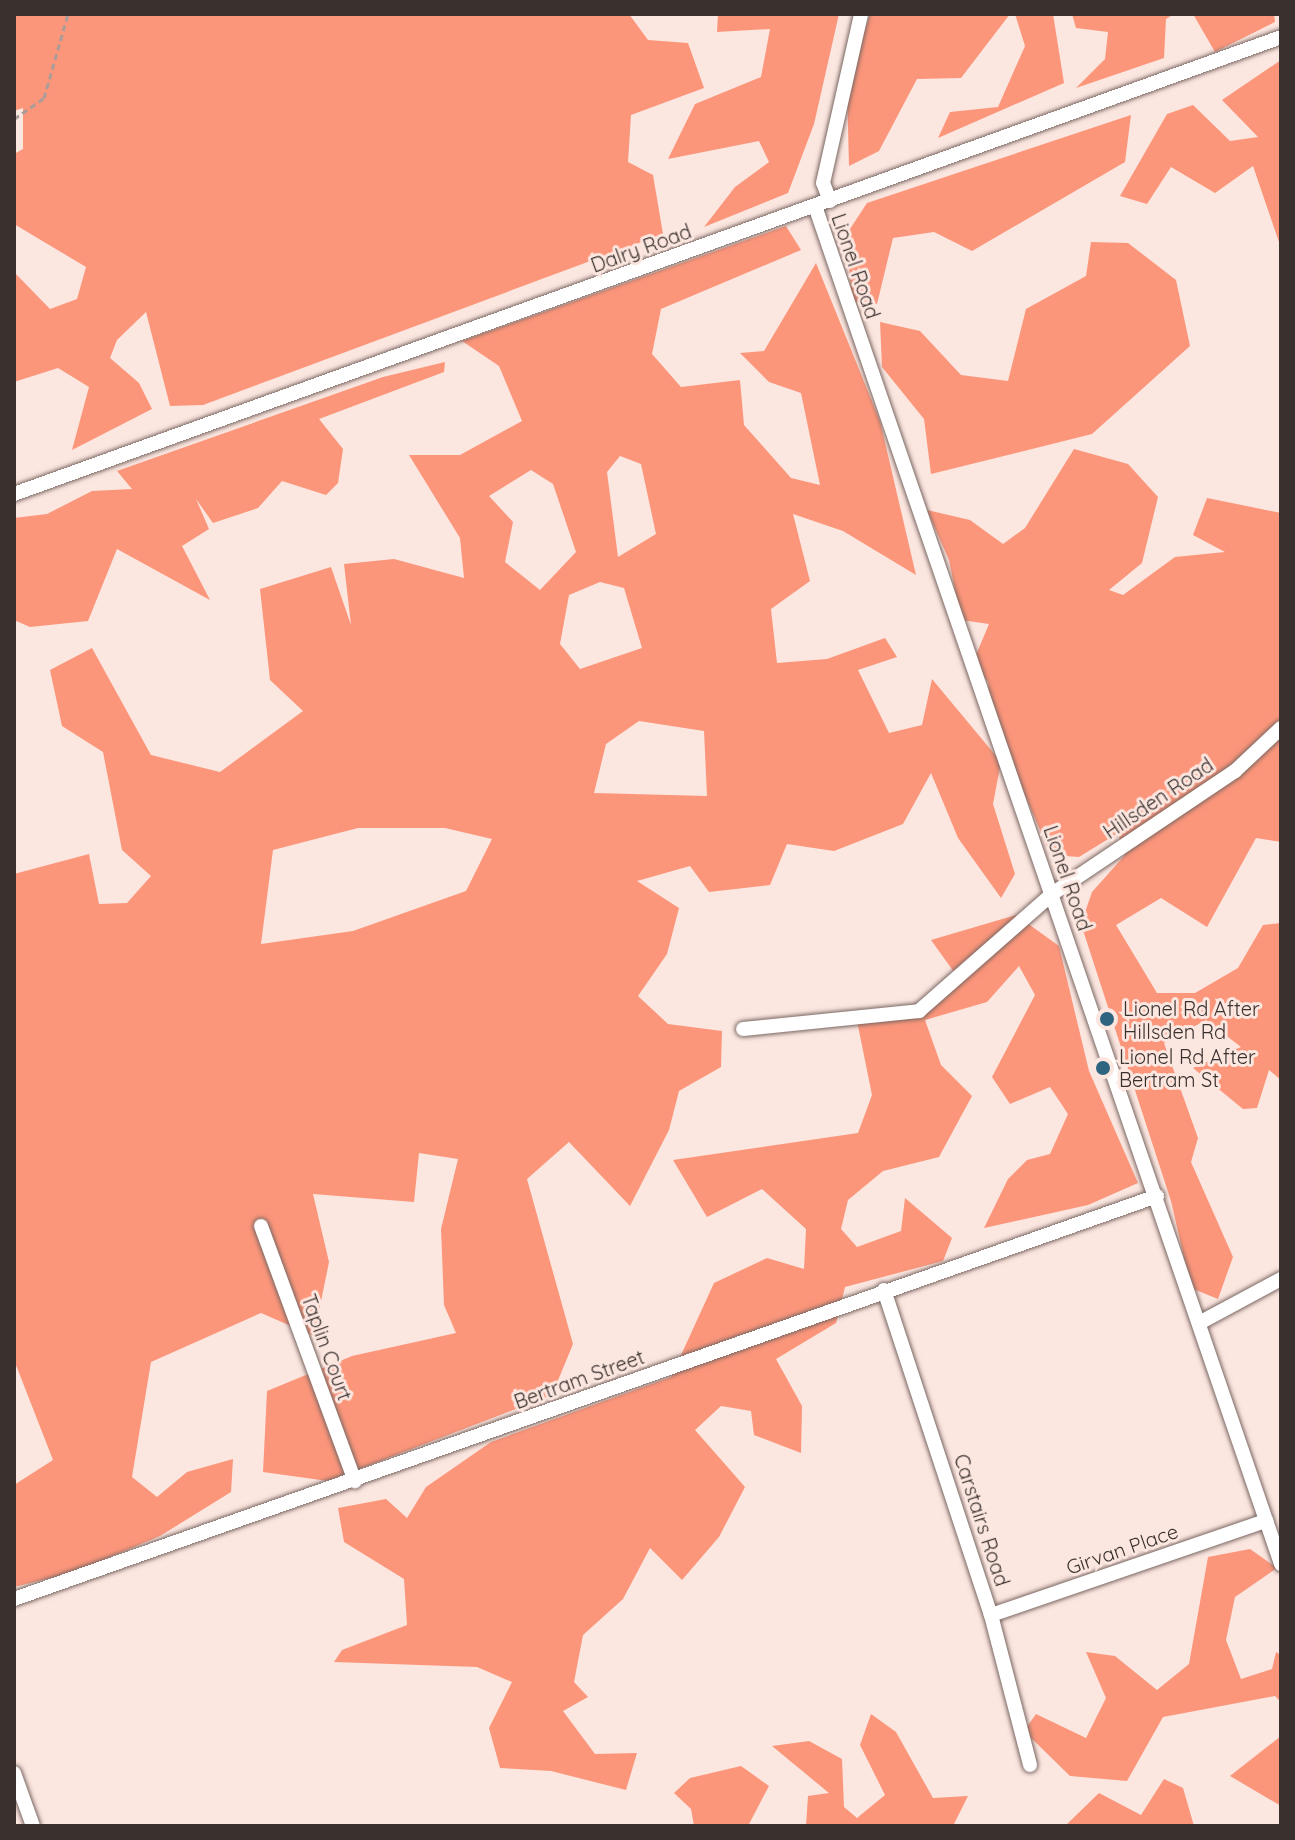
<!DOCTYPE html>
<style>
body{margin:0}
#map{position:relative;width:1295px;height:1840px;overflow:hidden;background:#fce6e0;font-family:Quicksand,sans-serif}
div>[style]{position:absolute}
.forest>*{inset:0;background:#fc967b}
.path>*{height:3px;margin-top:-1.5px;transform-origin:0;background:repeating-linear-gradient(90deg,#ac9c97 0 6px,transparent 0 10px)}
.roads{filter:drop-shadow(0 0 2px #7a6762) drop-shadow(0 0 2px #7a6762)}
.minor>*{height:14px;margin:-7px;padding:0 7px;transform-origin:7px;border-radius:7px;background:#fff}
.dots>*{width:22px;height:22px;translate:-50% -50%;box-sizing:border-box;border:4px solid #fce6e0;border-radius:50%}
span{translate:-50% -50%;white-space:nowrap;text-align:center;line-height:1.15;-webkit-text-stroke:6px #fce6e0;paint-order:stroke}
.street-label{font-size:20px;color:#39312e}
.poi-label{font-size:20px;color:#39312e}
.left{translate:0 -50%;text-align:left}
.frame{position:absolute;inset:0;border:16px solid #39312e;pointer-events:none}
</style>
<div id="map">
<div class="forest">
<i style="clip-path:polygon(14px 14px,629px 14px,648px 40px,688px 43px,704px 88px,631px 115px,628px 162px,653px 175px,663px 234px,203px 405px,170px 406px,146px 312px,117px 340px,110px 358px,139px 383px,152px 409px,72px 450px,89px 387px,58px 368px,14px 382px,14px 272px,50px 309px,77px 299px,86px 267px,14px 224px,14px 154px,23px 149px,23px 108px,14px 111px)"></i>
<i style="clip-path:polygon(718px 14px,839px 14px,814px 124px,788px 193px,704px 227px,735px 187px,769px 162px,759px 141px,668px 159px,695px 104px,761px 77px,770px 29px,717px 32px)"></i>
<i style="clip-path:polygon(870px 14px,1010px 14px,961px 78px,917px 79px,879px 151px,849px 166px,847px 89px)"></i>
<i style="clip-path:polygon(1015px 14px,1053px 14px,1064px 83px,938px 138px,950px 112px,998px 107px,1025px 46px)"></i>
<i style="clip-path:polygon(1072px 14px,1174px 14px,1166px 19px,1164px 58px,1076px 88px,1105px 59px,1108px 32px,1076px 28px)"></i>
<i style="clip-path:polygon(1193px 14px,1274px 14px,1275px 22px,1215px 52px)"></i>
<i style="clip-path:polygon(1281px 60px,1281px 248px,1253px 166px,1215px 193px,1171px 167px,1147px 204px,1120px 196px,1167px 114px,1193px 105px,1230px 141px,1258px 137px,1222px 100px)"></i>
<i style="clip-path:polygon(1131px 115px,1125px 162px,972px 251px,934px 232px,893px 238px,877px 304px,852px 302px,846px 235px,867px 203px)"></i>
<i style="clip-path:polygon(evenodd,786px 226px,801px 250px,661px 309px,652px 354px,681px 387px,740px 380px,744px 425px,791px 478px,820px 485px,801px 393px,769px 382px,740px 353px,764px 351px,816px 263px,880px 421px,916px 575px,843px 531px,793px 514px,810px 581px,771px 609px,777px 663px,827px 659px,885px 638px,897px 657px,858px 670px,889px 733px,922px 725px,932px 679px,1001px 762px,993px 804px,1015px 874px,1001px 898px,958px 838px,931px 773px,903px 824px,834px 851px,787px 844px,770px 885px,709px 892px,690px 866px,637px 881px,679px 908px,667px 954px,638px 996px,668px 1024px,722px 1031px,721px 1067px,679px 1091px,669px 1130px,630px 1206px,569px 1142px,527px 1179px,573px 1344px,552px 1395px,328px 1481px,263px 1472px,267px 1391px,352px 1356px,456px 1333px,444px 1305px,441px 1229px,458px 1159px,419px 1153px,414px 1202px,313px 1194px,329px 1262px,314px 1336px,261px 1313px,151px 1362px,132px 1477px,157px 1497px,187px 1472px,233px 1459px,231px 1492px,160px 1536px,75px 1572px,14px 1587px,14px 1485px,53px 1460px,14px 1360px,14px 874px,89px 854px,99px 904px,127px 903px,151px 876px,122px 850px,103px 752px,62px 726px,50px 670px,92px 648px,151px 755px,220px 772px,303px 711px,270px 680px,260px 589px,331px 567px,351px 625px,344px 564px,394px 559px,464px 578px,460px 538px,409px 455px,460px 455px,522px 421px,499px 366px,462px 341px,786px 226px,620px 456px,641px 464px,656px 534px,618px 557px,607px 472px,620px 456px,786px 226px,531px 470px,553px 484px,576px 552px,540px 590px,505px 562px,513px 522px,489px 496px,531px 470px,786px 226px,600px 582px,624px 588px,642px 648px,580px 669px,560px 644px,569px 595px,600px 582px,786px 226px,639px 721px,704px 731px,707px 796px,594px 793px,606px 744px,639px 721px,786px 226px,358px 828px,445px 828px,492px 839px,466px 891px,353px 931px,261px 944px,273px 850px,358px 828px)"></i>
<i style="clip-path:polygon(1091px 242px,1128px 243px,1176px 280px,1190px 346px,1092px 434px,931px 474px,924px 419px,882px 367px,880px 322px,920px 331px,961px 375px,1008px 381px,1026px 309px,1086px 276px)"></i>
<i style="clip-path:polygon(445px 362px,444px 372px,319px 419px,343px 449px,338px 483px,326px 495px,282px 481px,258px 508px,213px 523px,196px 499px,209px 529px,182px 546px,210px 600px,117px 549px,88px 621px,30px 627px,14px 620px,14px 518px,47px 514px,92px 491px,132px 489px,117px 471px,383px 377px)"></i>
<i style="clip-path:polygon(1074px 449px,1128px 464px,1158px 497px,1142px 563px,1109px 590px,1123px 595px,1175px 557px,1225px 552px,1193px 535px,1207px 498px,1281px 513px,1281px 842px,1256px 838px,1207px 927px,1161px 898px,1116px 925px,1157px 993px,1195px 993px,1238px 968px,1263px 925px,1281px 923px,1281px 1080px,1269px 1070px,1257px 1108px,1243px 1109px,1193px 1068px,1241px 1047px,1206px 1020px,1164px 1043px,1198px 1138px,1191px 1162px,1233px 1257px,1218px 1299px,1191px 1288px,1171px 1201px,1081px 924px,1092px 892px,1125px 855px,1118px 833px,1079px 857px,1051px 855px,991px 718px,988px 682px,973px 662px,989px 624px,961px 620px,949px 560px,927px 510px,970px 520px,1003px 544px,1025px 528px)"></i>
<i style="clip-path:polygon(1016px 915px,1059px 946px,1089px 1071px,1138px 1183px,1088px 1205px,984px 1228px,1008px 1179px,1027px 1160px,1050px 1154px,1068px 1114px,1050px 1087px,1010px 1104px,992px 1077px,1035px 995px,1019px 966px,987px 1002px,925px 1020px,941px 1065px,972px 1096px,939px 1157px,883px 1171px,848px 1200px,841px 1229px,857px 1247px,901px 1231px,905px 1198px,952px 1238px,943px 1261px,845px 1287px,836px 1323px,776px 1359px,802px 1406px,801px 1453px,754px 1435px,751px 1411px,721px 1406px,695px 1430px,745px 1487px,719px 1537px,682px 1580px,650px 1548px,623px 1599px,583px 1635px,574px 1682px,588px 1697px,563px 1711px,595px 1754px,637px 1753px,626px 1790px,551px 1771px,500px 1768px,489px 1728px,512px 1682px,477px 1667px,334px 1662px,342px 1650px,407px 1625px,404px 1579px,344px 1542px,338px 1508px,386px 1499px,407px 1518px,426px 1487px,491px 1442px,671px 1377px,714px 1283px,767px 1258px,804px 1269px,806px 1229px,762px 1189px,707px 1217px,673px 1160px,858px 1133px,872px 1095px,855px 1011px,912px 1019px,959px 979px,931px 940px)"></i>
<i style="clip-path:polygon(1250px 1549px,1277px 1568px,1235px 1597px,1226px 1640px,1241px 1679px,1272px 1669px,1276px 1652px,1281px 1655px,1281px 1702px,1275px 1696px,1163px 1717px,1127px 1781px,1070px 1776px,1024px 1731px,1036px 1714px,1086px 1738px,1106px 1698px,1086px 1652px,1115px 1656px,1157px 1690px,1189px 1664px,1208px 1557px)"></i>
<i style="clip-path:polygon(871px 1714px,896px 1732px,933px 1798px,968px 1796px,953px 1826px,806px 1826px,808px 1796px,829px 1793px,772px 1746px,809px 1741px,842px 1759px,844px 1807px,857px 1818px,885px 1795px,860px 1745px)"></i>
<i style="clip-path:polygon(1281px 1736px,1281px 1806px,1230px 1776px)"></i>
<i style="clip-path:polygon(741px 1766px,769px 1786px,748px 1826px,694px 1826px,691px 1809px,674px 1793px,690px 1778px)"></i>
<i style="clip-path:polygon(1164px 1779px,1183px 1788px,1194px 1826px,1065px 1826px,1099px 1793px,1141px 1815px)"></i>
</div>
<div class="path">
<i style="left:14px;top:119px;width:37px;rotate:-35deg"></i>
<i style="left:44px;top:98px;width:87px;rotate:-74.1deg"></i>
</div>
<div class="roads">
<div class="minor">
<i style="left:830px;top:201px;width:19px;rotate:-111deg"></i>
<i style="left:823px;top:183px;width:173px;rotate:-77.3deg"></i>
<i style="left:815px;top:206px;width:1436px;rotate:71.06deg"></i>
<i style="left:14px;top:494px;width:1347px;rotate:-19.83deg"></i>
<i style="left:743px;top:1029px;width:177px;rotate:-5.8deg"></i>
<i style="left:919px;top:1011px;width:177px;rotate:-41.3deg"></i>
<i style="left:1052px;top:894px;width:220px;rotate:-33.9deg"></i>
<i style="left:1235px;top:771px;width:63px;rotate:-43.1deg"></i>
<i style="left:261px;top:1226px;width:272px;rotate:69.8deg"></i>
<i style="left:884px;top:1290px;width:342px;rotate:71.8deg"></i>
<i style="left:991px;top:1615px;width:155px;rotate:75.4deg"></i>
<i style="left:1201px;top:1322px;width:91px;rotate:-28.3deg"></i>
<i style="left:14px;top:1599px;width:1212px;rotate:-19.42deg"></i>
<i style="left:991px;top:1615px;width:291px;rotate:-18.9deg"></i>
<i style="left:14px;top:1773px;width:56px;rotate:70.3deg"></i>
</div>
</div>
<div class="dots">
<i style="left:1107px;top:1019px;background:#2e6480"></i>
<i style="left:1103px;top:1068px;background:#2e6480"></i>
</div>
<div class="street-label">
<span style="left:641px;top:248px;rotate:-20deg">Dalry Road</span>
<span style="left:856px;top:266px;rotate:71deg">Lionel Road</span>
<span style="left:1158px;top:798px;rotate:-34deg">Hillsden Road</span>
<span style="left:1068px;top:878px;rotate:71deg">Lionel Road</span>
<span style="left:327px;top:1347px;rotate:70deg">Taplin Court</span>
<span style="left:579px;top:1379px;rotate:-20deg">Bertram Street</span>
<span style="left:982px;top:1520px;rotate:72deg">Carstairs Road</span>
<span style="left:1122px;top:1549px;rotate:-19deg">Girvan Place</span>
</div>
<div class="poi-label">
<span class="left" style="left:1123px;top:1020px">Lionel Rd After<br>Hillsden Rd</span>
<span class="left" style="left:1119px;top:1068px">Lionel Rd After<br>Bertram St</span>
</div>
<div class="frame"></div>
</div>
